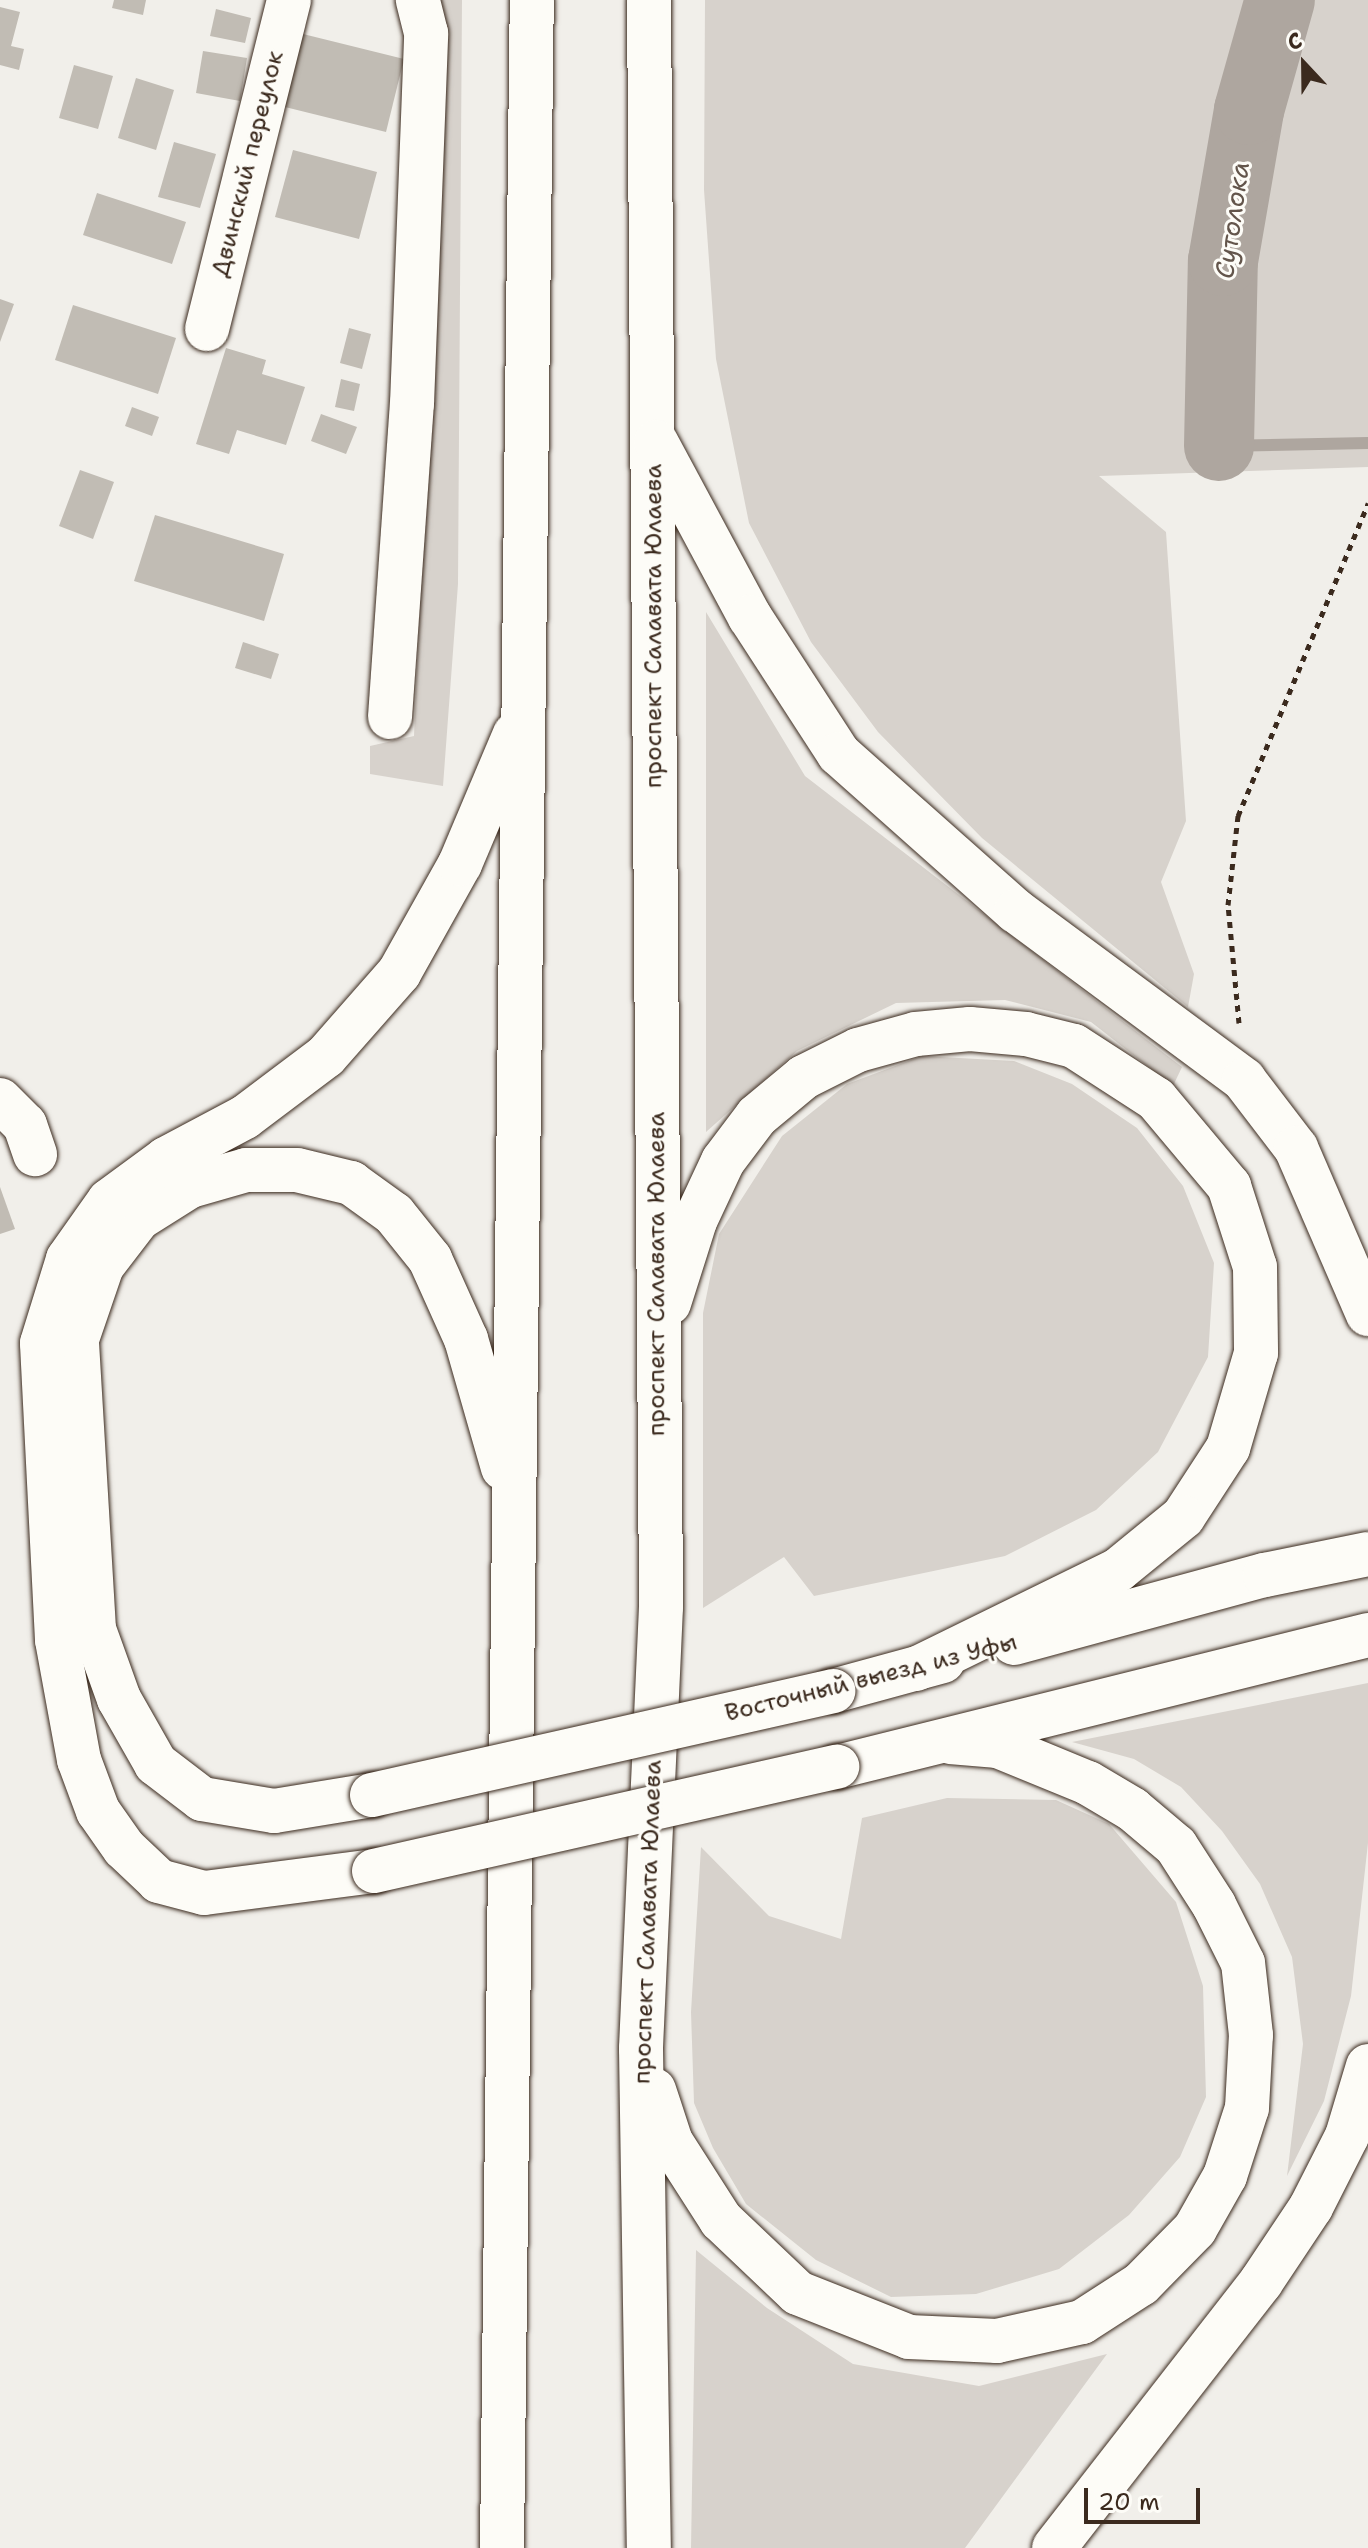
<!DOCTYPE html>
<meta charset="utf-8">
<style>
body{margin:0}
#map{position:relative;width:1368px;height:2548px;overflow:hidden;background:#f1efea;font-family:"Shantell Sans",sans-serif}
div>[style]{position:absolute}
.green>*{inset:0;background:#d7d2cc}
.stream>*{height:12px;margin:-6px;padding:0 6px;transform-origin:6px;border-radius:6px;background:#aea69f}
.river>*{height:70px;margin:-35px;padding:0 35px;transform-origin:35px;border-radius:35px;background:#aea69f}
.building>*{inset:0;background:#c1bcb4}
.path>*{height:5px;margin-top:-2.5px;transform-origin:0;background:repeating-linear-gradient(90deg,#3b2a1e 0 6px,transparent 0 12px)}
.roads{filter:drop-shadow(0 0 2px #3b2a1e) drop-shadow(0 0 2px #3b2a1e)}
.minor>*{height:44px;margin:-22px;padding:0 22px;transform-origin:22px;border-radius:22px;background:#fdfcf7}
.major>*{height:44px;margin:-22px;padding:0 22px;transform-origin:22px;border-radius:22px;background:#fdfcf7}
.bridges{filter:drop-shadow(0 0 2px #3b2a1e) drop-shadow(0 0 2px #3b2a1e)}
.major-bridge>*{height:44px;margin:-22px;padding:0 22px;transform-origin:22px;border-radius:22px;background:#fdfcf7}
span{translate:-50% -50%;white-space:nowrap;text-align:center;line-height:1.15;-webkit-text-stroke:6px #fdfcf7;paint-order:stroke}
.street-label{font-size:24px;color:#3b2a1e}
.water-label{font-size:26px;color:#63554b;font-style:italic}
.north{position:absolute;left:1264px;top:24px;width:80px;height:80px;-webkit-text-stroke:6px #fdfcf7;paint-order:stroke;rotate:338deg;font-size:22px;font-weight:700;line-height:32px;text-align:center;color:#3b2a1e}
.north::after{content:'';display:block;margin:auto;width:28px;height:36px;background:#3b2a1e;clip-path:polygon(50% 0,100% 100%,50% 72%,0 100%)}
.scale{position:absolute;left:1084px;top:2488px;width:116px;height:36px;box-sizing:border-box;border:4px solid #3b2a1e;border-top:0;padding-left:10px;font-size:24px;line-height:28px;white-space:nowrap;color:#3b2a1e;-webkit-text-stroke:6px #fdfcf7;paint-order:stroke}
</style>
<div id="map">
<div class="green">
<i style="clip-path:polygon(433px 0,462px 0,458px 584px,443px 786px,370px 774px,370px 746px,414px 736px,445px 44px)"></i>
<i style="clip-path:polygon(705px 0,1368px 0,1368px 467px,1099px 476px,1166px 532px,1186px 821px,1161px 882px,1194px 974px,1188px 1007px,982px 838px,878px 732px,811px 642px,749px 523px,716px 359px,704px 190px)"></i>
<i style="clip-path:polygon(706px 612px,805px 776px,1182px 1067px,1173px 1086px,1091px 1022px,1005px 1000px,896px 1003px,797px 1051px,706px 1132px)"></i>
<i style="clip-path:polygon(922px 1056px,1014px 1061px,1072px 1084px,1137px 1128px,1183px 1186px,1214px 1263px,1208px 1357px,1158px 1452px,1096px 1510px,1005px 1556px,814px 1596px,784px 1557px,703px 1608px,703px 1313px,719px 1234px,782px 1136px,847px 1084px)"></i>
<i style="clip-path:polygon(1368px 1683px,1368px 1843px,1351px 1996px,1324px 2101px,1287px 2176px,1303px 2044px,1292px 1957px,1260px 1884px,1222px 1831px,1181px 1787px,1134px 1759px,1072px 1742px)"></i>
<i style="clip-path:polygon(947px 1798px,1056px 1800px,1109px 1824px,1176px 1902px,1203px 1986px,1206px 2097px,1180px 2157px,1129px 2215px,1059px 2269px,976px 2294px,891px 2297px,816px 2260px,746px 2204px,713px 2148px,694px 2103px,691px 2012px,701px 1847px,769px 1916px,841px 1939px,862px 1818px)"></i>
<i style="clip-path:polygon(696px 2250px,767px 2308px,853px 2364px,979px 2386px,1107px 2354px,965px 2548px,691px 2548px)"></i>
</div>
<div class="stream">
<i style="left:1219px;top:446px;width:149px;rotate:-1.2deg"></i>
</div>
<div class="river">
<i style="left:1219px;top:446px;width:185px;rotate:-88.8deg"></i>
<i style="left:1223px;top:261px;width:153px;rotate:-80.2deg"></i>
<i style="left:1249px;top:110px;width:114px;rotate:-74.3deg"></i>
</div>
<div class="building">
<i style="clip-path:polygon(114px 0,146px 0,143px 15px,112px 8px)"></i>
<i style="clip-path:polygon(0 7px,20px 12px,11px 46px,24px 49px,19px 70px,0 65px)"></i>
<i style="clip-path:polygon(216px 9px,251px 18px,245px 43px,210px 36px)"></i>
<i style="clip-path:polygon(299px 33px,404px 59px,386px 132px,281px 106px)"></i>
<i style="clip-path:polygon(203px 51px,247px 58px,240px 101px,196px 93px)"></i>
<i style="clip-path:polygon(74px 65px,113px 76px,98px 129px,59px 118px)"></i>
<i style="clip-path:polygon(136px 78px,174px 90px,156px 150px,118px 138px)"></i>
<i style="clip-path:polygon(174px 142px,216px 154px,200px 208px,158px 197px)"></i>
<i style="clip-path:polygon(293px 150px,377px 172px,359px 239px,275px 217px)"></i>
<i style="clip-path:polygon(97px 193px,186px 222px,172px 264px,83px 235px)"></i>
<i style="clip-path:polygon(0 299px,14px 304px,0 342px)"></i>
<i style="clip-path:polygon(73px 305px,176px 338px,158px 394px,55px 360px)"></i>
<i style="clip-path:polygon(349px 328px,371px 334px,362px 369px,340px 363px)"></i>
<i style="clip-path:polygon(226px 348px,266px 360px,262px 374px,305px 387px,286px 445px,237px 430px,229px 454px,196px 444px)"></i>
<i style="clip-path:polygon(341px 379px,360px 384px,354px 411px,335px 407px)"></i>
<i style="clip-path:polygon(132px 407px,159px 417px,152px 436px,125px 426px)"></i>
<i style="clip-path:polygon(321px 414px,357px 427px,346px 454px,311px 441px)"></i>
<i style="clip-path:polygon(80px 470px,114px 482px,93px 539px,59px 526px)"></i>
<i style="clip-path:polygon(155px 515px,284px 554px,264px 621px,134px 581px)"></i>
<i style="clip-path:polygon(243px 642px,279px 654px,271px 679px,235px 668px)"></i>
<i style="clip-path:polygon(0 1187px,15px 1229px,0 1234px)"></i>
</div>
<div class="path">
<i style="left:1239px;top:1023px;width:119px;rotate:-95.3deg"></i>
<i style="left:1228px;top:905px;width:90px;rotate:-83.6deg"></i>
<i style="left:1238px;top:816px;width:339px;rotate:-67.4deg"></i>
</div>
<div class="roads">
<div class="minor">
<i style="left:207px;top:329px;width:339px;rotate:-76deg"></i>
<i style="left:390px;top:717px;width:314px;rotate:-86deg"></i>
<i style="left:412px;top:404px;width:371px;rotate:-87.8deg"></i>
<i style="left:426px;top:33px;width:34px;rotate:-104deg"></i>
<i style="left:0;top:1100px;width:35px;rotate:45deg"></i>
<i style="left:25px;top:1125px;width:31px;rotate:71deg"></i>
</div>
<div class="major">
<i style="left:649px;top:0;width:1607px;rotate:89.57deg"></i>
<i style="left:661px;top:1607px;width:442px;rotate:92.6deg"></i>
<i style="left:641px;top:2049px;width:499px;rotate:89.1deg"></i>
<i style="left:656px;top:442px;width:199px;rotate:61.8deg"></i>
<i style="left:750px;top:617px;width:163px;rotate:57deg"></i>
<i style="left:839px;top:754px;width:237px;rotate:41.6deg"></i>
<i style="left:1016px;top:911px;width:284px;rotate:36.5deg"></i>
<i style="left:1244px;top:1080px;width:86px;rotate:52.6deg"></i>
<i style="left:1296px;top:1148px;width:181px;rotate:66.6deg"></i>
<i style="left:669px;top:1303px;width:86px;rotate:-72.4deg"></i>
<i style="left:695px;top:1221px;width:66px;rotate:-65deg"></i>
<i style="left:723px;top:1161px;width:56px;rotate:-52.9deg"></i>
<i style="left:757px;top:1116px;width:61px;rotate:-39.7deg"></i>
<i style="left:804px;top:1077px;width:60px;rotate:-26.6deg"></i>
<i style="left:858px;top:1050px;width:60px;rotate:-15.4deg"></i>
<i style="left:916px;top:1034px;width:54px;rotate:-5.3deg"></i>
<i style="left:970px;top:1029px;width:56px;rotate:5.1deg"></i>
<i style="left:1026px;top:1034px;width:49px;rotate:14deg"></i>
<i style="left:1074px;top:1046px;width:98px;rotate:32.9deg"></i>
<i style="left:1156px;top:1099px;width:114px;rotate:50deg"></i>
<i style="left:1229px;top:1186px;width:85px;rotate:72.2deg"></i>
<i style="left:1255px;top:1267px;width:86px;rotate:89.3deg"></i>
<i style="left:1256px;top:1353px;width:99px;rotate:106.4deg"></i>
<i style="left:1228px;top:1448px;width:82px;rotate:123.1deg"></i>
<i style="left:1183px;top:1517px;width:84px;rotate:140.8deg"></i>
<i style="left:1118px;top:1570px;width:225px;rotate:153.9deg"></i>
<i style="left:1014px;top:1643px;width:260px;rotate:-15.2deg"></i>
<i style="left:1265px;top:1575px;width:105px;rotate:-11.5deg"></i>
<i style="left:833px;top:1691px;width:114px;rotate:-15.3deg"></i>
<i style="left:837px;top:1767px;width:547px;rotate:-13.96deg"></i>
<i style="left:372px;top:1795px;width:99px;rotate:170.7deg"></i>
<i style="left:274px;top:1811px;width:73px;rotate:-170.5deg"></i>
<i style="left:202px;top:1799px;width:58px;rotate:-142.7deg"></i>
<i style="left:156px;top:1764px;width:75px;rotate:-119.6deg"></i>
<i style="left:119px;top:1699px;width:74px;rotate:-109.7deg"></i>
<i style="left:94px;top:1629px;width:290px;rotate:-93.4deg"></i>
<i style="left:77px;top:1339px;width:77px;rotate:-71.1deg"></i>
<i style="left:102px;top:1266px;width:61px;rotate:-52.4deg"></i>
<i style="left:139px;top:1218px;width:60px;rotate:-32.1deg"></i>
<i style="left:190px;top:1186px;width:58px;rotate:-15.9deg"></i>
<i style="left:246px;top:1170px;width:51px"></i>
<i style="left:297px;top:1170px;width:56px;rotate:13.5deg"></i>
<i style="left:351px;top:1183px;width:53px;rotate:35.8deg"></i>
<i style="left:394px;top:1214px;width:58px;rotate:51.3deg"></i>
<i style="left:430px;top:1259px;width:88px;rotate:65.8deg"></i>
<i style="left:466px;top:1339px;width:134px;rotate:74deg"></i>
<i style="left:374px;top:1871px;width:171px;rotate:172.6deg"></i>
<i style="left:204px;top:1893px;width:47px;rotate:-165.1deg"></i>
<i style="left:159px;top:1881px;width:48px;rotate:-136.7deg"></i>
<i style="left:124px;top:1848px;width:45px;rotate:-125.1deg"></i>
<i style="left:98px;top:1811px;width:54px;rotate:-110.4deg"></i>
<i style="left:79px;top:1760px;width:122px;rotate:-100.4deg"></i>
<i style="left:57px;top:1640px;width:297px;rotate:-92.9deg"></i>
<i style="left:42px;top:1343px;width:88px;rotate:-72.8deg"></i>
<i style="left:68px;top:1259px;width:71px;rotate:-54.7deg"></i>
<i style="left:109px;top:1201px;width:71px;rotate:-36.4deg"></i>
<i style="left:166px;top:1159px;width:89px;rotate:-28deg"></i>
<i style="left:245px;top:1117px;width:101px;rotate:-37deg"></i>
<i style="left:326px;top:1056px;width:111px;rotate:-48.7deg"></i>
<i style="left:399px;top:973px;width:125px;rotate:-60.8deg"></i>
<i style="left:460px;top:864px;width:141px;rotate:-67.1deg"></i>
<i style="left:654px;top:2090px;width:55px;rotate:71.9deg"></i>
<i style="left:671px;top:2142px;width:93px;rotate:57.3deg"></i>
<i style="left:721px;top:2220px;width:106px;rotate:43.5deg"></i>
<i style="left:798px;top:2293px;width:119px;rotate:21.6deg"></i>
<i style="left:909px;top:2337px;width:88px;rotate:2.6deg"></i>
<i style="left:997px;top:2341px;width:87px;rotate:-12.6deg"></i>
<i style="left:1082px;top:2322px;width:70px;rotate:-32.8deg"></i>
<i style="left:1141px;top:2284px;width:77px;rotate:-45.5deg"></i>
<i style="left:1195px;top:2229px;width:61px;rotate:-60.5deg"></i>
<i style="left:1225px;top:2176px;width:71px;rotate:-72.1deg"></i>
<i style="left:1247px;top:2108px;width:73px;rotate:-86.9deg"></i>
<i style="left:1251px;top:2035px;width:72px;rotate:-96.3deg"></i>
<i style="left:1243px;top:1963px;width:65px;rotate:-116.6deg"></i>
<i style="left:1214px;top:1905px;width:70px;rotate:-122.8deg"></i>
<i style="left:1176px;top:1846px;width:57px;rotate:-139.9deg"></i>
<i style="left:1132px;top:1809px;width:51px;rotate:-149.4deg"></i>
<i style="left:1088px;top:1783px;width:97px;rotate:-157.7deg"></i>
<i style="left:998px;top:1746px;width:48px;rotate:-175.2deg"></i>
<i style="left:502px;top:2548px;width:2548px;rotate:-89.33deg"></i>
<i style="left:1054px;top:2548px;width:337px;rotate:-52.1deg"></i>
<i style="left:1261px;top:2282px;width:90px;rotate:-56.3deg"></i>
<i style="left:1311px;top:2207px;width:80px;rotate:-63.1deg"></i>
<i style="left:1347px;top:2136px;width:73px;rotate:-73.3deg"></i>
</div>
</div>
<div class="bridges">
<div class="major-bridge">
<i style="left:372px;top:1795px;width:473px;rotate:-12.7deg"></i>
<i style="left:374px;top:1871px;width:475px;rotate:-12.7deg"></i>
</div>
</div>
<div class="street-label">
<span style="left:248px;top:164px;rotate:-76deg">Двинский переулок</span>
<span style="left:654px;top:626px;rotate:-90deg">проспект Салавата Юлаева</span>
<span style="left:657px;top:1274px;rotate:-90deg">проспект Салавата Юлаева</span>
<span style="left:871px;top:1678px;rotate:-14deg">Восточный выезд из Уфы</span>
<span style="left:648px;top:1922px;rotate:-88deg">проспект Салавата Юлаева</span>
</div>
<div class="water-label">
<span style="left:1232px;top:220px;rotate:-82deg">Сутолока</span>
</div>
<div class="north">С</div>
<div class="scale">20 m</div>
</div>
